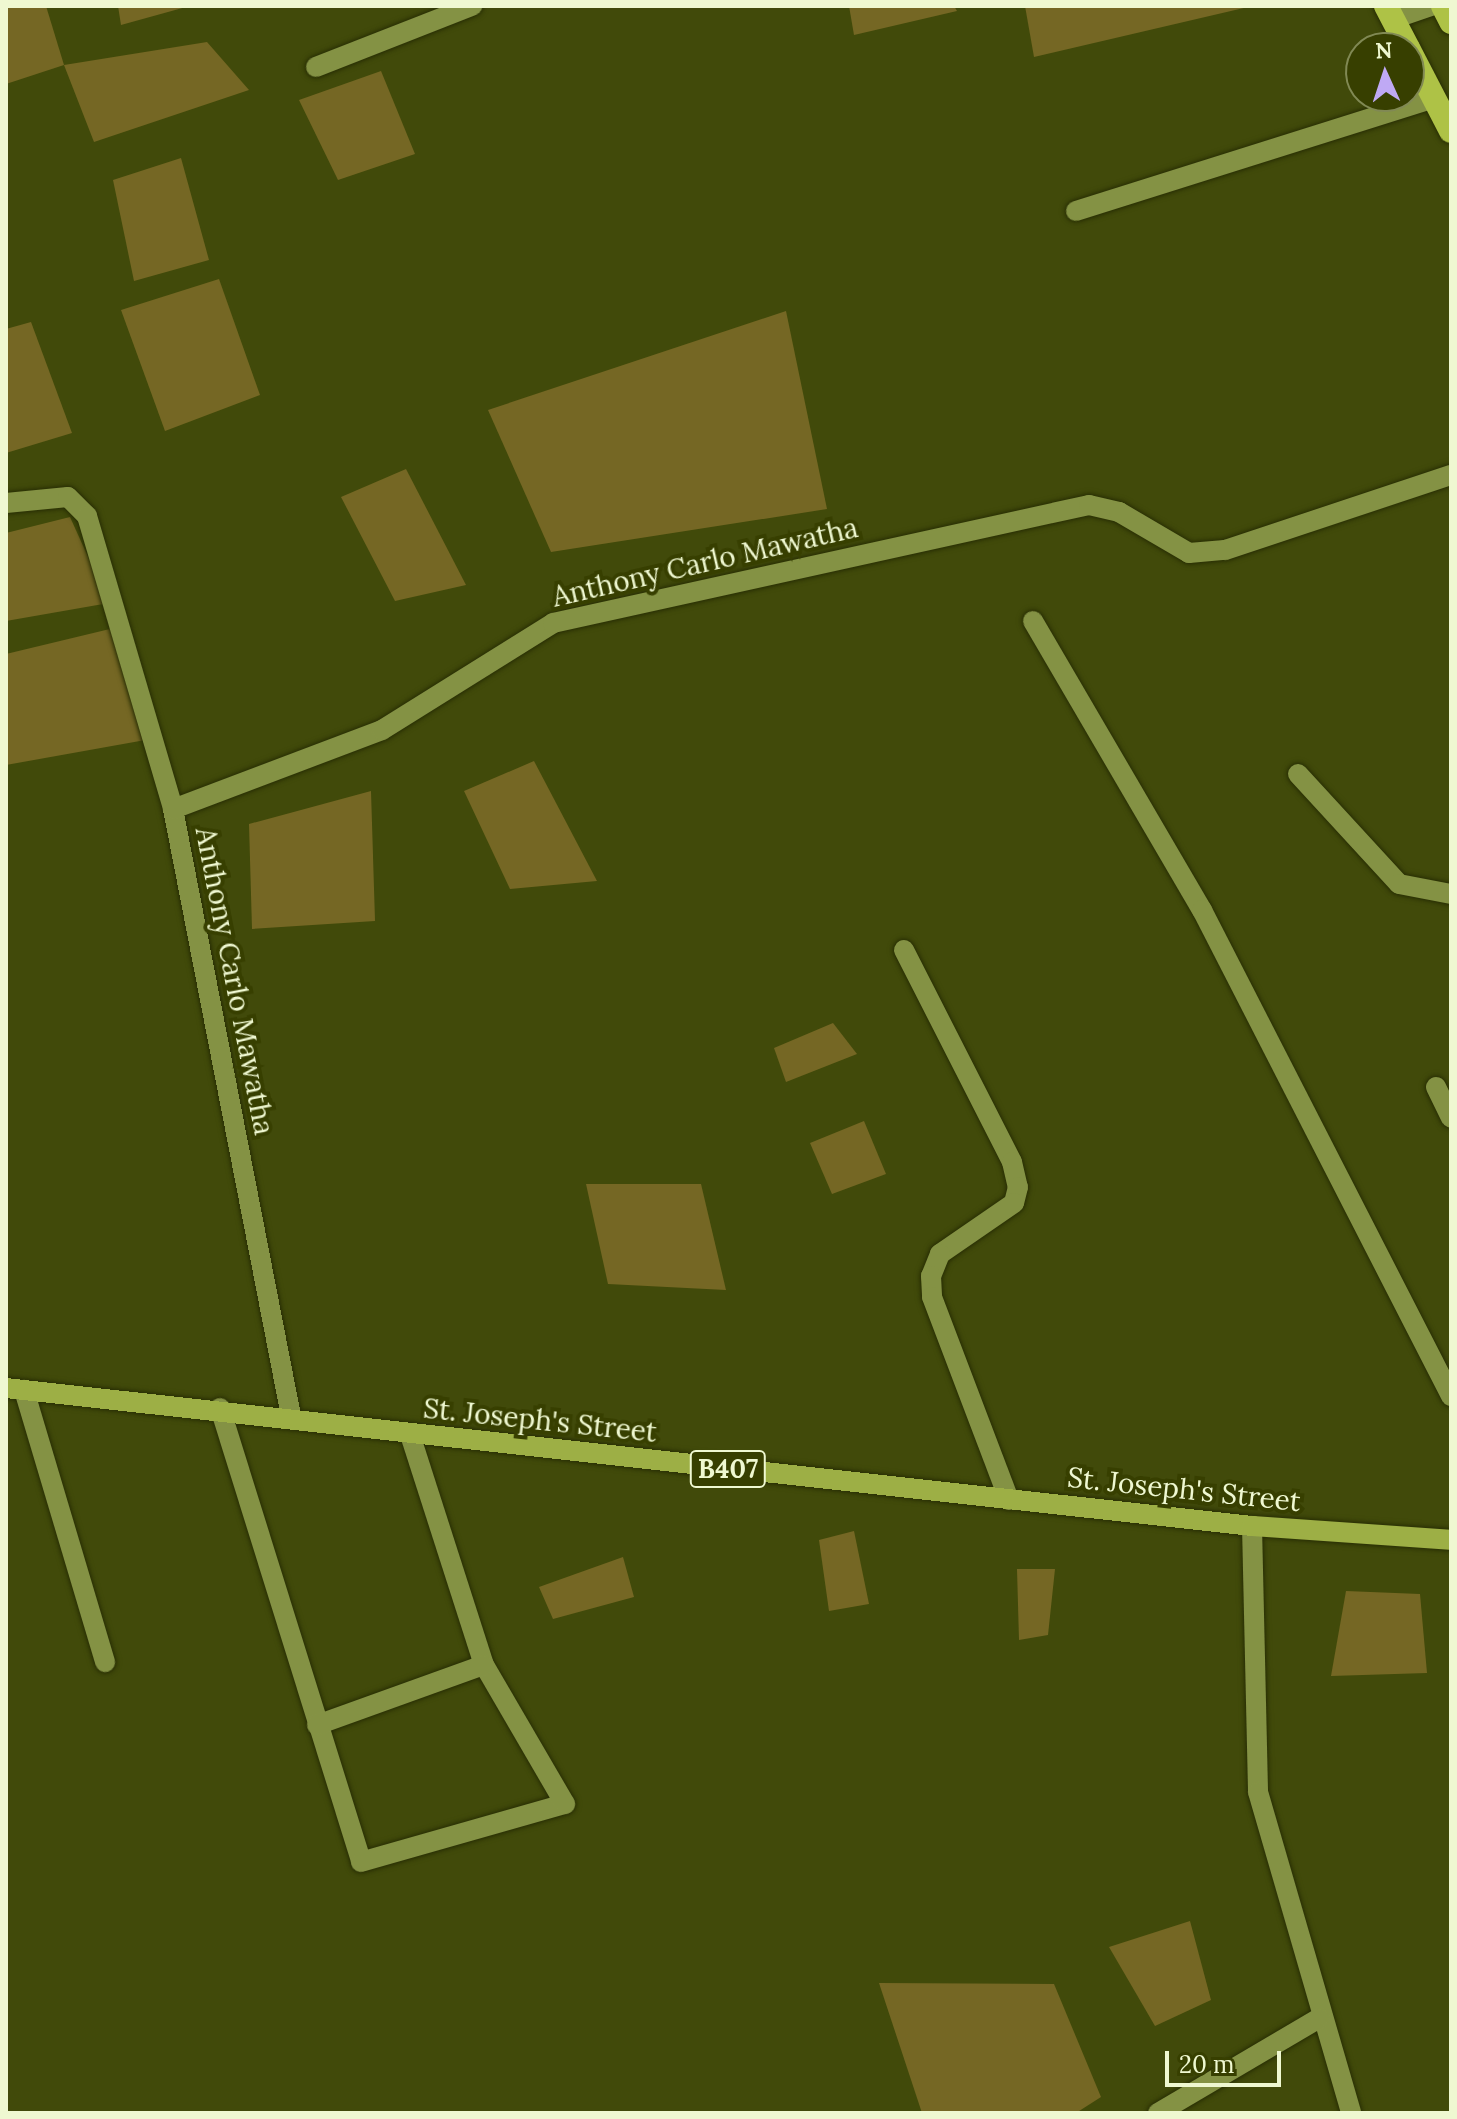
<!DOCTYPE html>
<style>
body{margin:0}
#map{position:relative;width:1457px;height:2119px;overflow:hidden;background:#414a0a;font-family:Lora,serif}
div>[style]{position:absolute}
.building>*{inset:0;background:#756724}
.roads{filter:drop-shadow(0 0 2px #282e04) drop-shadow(0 0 2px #282e04)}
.lane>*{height:20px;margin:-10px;padding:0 10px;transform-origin:10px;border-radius:10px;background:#849244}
.street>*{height:20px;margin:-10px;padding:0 10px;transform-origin:10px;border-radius:10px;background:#849244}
.primary>*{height:20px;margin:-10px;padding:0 10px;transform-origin:10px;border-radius:10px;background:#9daf45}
.highway>*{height:24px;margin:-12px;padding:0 12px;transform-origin:12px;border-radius:12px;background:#aec246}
span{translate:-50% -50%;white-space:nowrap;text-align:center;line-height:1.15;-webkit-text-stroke:8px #373f00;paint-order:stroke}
.shield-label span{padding:2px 6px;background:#373f00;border:2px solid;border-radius:6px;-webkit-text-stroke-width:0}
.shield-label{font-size:26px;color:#eff8d1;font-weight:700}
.street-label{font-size:28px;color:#eff8d1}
.frame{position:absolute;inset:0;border:8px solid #eff8d1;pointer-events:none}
.north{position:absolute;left:1345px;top:32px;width:80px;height:80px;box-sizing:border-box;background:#373f00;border:2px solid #818954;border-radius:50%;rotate:357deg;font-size:22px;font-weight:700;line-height:32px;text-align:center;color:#eff8d1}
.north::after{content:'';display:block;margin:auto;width:28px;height:36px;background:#bfa9f4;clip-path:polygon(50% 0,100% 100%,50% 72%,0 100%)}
.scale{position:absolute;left:1165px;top:2051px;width:116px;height:36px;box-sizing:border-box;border:4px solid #eff8d1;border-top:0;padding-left:10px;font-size:24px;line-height:28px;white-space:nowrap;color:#eff8d1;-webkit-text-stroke:6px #373f00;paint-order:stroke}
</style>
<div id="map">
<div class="building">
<i style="clip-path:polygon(6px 6px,46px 6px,64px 65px,6px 84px)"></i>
<i style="clip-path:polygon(118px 6px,186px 6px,186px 7px,121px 25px)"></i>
<i style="clip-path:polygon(849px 6px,954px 6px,957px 11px,854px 35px)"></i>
<i style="clip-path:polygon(1025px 6px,1248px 6px,1248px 7px,1034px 57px)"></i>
<i style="clip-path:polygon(207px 42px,249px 90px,94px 142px,64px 65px)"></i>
<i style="clip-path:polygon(381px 71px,415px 154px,338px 180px,299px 100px)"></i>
<i style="clip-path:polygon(181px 158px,209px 260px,134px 281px,113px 180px)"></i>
<i style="clip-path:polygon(219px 279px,260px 395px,165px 431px,121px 310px)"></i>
<i style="clip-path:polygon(786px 311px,827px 509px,551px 552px,488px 410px)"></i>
<i style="clip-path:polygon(31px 322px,72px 433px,6px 453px,6px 329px)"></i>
<i style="clip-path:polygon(406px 469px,466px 585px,395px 601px,341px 497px)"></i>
<i style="clip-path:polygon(70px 517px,109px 603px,6px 621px,6px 533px)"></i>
<i style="clip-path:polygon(114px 628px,151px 739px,6px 765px,6px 654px)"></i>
<i style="clip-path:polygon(534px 761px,597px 881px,510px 889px,464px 791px)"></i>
<i style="clip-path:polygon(371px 791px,375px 921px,252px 929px,249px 824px)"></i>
<i style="clip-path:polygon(833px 1023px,857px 1054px,786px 1082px,774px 1048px)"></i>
<i style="clip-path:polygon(864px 1121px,886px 1174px,832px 1194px,810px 1143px)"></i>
<i style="clip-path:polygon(586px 1184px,701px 1184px,726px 1290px,608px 1284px)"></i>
<i style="clip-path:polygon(854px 1531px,869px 1604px,829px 1611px,819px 1540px)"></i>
<i style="clip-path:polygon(623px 1557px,634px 1597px,553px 1619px,539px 1587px)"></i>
<i style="clip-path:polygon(1017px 1569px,1055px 1569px,1048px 1635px,1019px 1640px)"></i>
<i style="clip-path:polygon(1346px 1591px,1420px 1594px,1427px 1673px,1331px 1676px)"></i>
<i style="clip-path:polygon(1190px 1921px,1211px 2000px,1155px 2026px,1109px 1947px)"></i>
<i style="clip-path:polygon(879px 1983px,1054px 1984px,1101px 2097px,1076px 2113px,922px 2113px)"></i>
</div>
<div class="roads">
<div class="lane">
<i style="left:1298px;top:774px;width:149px;rotate:47.4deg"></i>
<i style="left:1399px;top:884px;width:53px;rotate:10.9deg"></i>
<i style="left:24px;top:1390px;width:284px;rotate:73.4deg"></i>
</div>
<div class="street">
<i style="left:1393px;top:19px;width:40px;rotate:-18.9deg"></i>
<i style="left:316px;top:67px;width:168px;rotate:-21.4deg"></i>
<i style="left:1076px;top:211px;width:375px;rotate:-17.5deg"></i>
<i style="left:6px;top:503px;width:62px;rotate:-5.5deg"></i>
<i style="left:68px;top:497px;width:27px;rotate:45deg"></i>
<i style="left:87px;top:516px;width:305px;rotate:73.6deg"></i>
<i style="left:173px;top:809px;width:618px;rotate:79deg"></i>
<i style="left:1033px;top:621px;width:335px;rotate:59.7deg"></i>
<i style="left:1202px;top:910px;width:546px;rotate:62.87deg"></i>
<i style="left:173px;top:809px;width:223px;rotate:-20.7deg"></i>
<i style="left:382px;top:730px;width:202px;rotate:-32deg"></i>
<i style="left:553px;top:623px;width:549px;rotate:-12.42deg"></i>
<i style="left:1089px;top:505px;width:31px;rotate:13deg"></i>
<i style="left:1119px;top:512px;width:81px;rotate:30.4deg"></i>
<i style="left:1189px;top:553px;width:36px;rotate:-5deg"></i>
<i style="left:1225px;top:550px;width:238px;rotate:-18.4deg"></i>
<i style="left:904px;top:950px;width:238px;rotate:63deg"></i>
<i style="left:1012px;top:1162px;width:26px;rotate:77deg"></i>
<i style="left:1018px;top:1187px;width:16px;rotate:104deg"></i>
<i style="left:1014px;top:1203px;width:90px;rotate:145.4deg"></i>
<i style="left:940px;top:1254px;width:24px;rotate:112deg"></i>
<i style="left:931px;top:1276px;width:21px;rotate:87deg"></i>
<i style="left:932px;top:1297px;width:217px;rotate:69.2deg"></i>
<i style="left:1436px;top:1087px;width:34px;rotate:64deg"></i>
<i style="left:220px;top:1408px;width:475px;rotate:72.7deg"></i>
<i style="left:361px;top:1862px;width:212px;rotate:-15.9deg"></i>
<i style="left:565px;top:1804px;width:161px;rotate:-120.2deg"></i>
<i style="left:484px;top:1665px;width:243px;rotate:-107.8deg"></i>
<i style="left:1252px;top:1526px;width:266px;rotate:88.7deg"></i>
<i style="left:1258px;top:1792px;width:334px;rotate:73.8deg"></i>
<i style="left:317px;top:1725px;width:177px;rotate:-19.8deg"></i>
<i style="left:1158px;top:2113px;width:187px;rotate:-30.5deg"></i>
</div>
<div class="primary">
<i style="left:6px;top:1388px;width:1254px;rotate:6.32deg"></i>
<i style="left:1252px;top:1526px;width:199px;rotate:4deg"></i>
</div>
<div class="highway">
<i style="left:1386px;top:6px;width:47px;rotate:62.4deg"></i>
<i style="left:1443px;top:6px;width:18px;rotate:63deg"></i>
<i style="left:1409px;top:50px;width:91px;rotate:62.6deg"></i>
</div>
</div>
<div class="shield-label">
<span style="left:728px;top:1469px">B407</span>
</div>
<div class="street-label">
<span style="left:705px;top:562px;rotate:-13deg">Anthony Carlo Mawatha</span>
<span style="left:235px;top:981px;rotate:79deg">Anthony Carlo Mawatha</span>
<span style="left:540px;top:1420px;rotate:6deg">St. Joseph's Street</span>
<span style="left:1184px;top:1489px;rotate:6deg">St. Joseph's Street</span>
</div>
<div class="frame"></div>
<div class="north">N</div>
<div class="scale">20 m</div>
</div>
